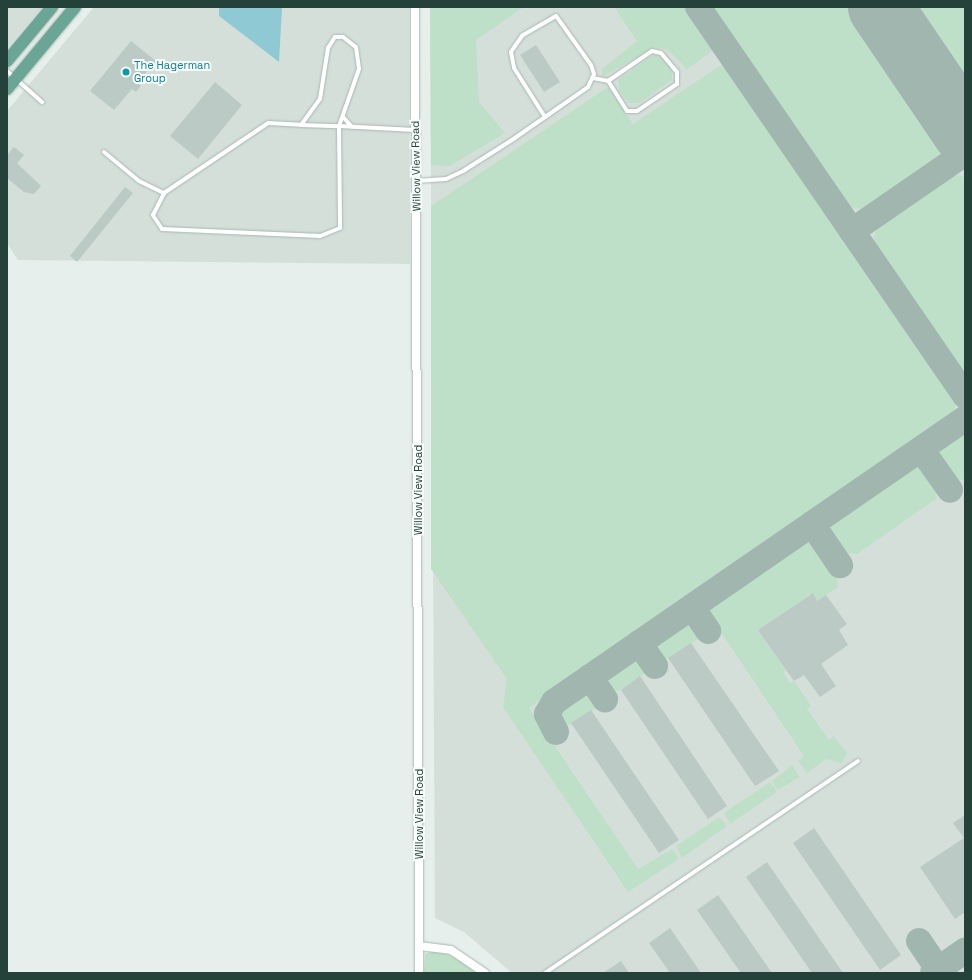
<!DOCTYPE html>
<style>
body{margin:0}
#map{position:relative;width:972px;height:980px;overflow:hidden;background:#e6efeb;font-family:"Space Grotesk",sans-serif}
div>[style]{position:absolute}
.built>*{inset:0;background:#d4dfda}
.green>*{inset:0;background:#bfe0c8}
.water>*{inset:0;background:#8ec9d4}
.taxiway>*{height:26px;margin:-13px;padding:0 13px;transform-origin:13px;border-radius:13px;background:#a2b6b0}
.runway>*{height:65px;margin:-32.5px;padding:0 32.5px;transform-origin:32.5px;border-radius:32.5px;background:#a2b6b0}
.building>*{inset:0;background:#bbcac4}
.roads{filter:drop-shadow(0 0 1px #a8b8b2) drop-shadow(0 0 1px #a8b8b2)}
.lane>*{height:4px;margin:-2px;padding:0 2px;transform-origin:2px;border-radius:2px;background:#fff}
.street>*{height:8px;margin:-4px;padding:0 4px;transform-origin:4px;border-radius:4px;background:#fff}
.primary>*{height:12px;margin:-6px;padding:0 6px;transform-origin:6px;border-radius:6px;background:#6aa596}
.dots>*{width:11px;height:11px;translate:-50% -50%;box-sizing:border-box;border:2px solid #f7fbf9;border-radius:50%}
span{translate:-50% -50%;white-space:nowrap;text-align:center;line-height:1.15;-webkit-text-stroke:4px #f7fbf9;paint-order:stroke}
.culture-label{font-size:11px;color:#0d838f}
.left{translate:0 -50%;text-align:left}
.street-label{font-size:11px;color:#24423a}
.frame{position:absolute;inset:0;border:8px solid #24423a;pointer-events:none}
</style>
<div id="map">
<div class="built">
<i style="clip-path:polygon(7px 7px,42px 7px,7px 48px)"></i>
<i style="clip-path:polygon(94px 7px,409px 7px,410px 264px,18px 260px,7px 243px,7px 111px)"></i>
<i style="clip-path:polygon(430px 7px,965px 7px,965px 973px,512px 973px,464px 932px,435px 918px)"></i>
</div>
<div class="green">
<i style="clip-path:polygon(430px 7px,524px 7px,476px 40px,479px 102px,505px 133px,450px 166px,431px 165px)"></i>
<i style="clip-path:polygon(614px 7px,688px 7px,712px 41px,712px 51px,687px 69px,668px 50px,655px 47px,602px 77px,602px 69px,637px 41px)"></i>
<i style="clip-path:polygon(709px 7px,853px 7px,941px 136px,942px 151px,936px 163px,867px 209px,850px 208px)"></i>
<i style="clip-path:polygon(906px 7px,965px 7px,965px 94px)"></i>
<i style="clip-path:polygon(653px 55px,664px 58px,672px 70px,672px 80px,639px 103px,629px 103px,619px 91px,618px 80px)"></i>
<i style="clip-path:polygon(721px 65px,731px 69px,954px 395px,956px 405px,949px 419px,529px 708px,638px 869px,672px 849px,679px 859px,628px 892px,503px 707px,507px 679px,431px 569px,431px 206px,608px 87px,633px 124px)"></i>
<i style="clip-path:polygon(959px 175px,965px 178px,965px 380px,876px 249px,874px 237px,879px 223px,948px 176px)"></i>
<i style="clip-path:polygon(961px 433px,965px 433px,965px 479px,961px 480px,953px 477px,939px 453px,942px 447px)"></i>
<i style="clip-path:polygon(913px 466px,924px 468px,938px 486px,936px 499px,857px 554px,842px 552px,830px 534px,832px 522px)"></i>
<i style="clip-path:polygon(803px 542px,811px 542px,817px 547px,837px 577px,838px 587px,817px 601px,812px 593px,758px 630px,786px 670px,783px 672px,790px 683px,794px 681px,811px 706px,807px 709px,829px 740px,834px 736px,847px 753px,841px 763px,826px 759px,807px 773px,798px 761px,804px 756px,708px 613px,711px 605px)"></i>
<i style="clip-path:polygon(687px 622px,695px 627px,698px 639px,668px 658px,661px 657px,655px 644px)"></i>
<i style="clip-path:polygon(632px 659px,640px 660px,646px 672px,621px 690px,612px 691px,606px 677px)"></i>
<i style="clip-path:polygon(583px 693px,591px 693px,597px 702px,594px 709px,569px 725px,563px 725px,558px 718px,559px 709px)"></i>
<i style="clip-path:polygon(792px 765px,800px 777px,778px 790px,772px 781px)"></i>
<i style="clip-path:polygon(770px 782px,777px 792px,730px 824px,724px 813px)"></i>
<i style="clip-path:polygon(719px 817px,727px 826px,682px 858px,676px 846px)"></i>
<i style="clip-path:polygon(432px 952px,444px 953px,463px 961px,475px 973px,424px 973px,425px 954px)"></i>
</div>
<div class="water">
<i style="clip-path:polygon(219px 8px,282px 8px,279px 62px,219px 16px)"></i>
</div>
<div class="taxiway">
<i style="left:698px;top:7px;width:472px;rotate:55.5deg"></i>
<i style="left:852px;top:231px;width:137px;rotate:-34.6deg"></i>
<i style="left:921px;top:449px;width:50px;rotate:54.7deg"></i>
<i style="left:812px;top:524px;width:50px;rotate:55.7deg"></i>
<i style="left:692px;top:607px;width:29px;rotate:56deg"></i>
<i style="left:639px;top:643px;width:28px;rotate:55deg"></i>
<i style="left:590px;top:677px;width:27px;rotate:56deg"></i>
<i style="left:556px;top:732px;width:20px;rotate:-117deg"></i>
<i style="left:547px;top:714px;width:14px;rotate:-60deg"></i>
<i style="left:554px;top:702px;width:500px;rotate:-34.6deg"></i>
<i style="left:919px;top:941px;width:34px;rotate:56deg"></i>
<i style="left:933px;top:973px;width:39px;rotate:-35deg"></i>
</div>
<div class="runway">
<i style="left:880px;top:7px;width:151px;rotate:55.8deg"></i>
</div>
<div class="building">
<i style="clip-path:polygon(131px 41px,156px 61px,137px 83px,141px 86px,136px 92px,132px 89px,114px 110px,90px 91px)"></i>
<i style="clip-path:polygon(536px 45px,560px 82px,544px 92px,520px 55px)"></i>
<i style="clip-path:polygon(215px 82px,242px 105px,198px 159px,170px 136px)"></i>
<i style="clip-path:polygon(14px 147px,24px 155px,17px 163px,41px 186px,34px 194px,24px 192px,7px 178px,7px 155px)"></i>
<i style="clip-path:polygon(125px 187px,133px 193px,77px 262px,70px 256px)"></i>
<i style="clip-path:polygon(813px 593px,817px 601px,826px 595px,847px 624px,839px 630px,848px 645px,821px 664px,836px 686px,820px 697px,804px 675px,794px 681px,758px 630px)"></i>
<i style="clip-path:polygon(691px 643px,779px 771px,755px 786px,668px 658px)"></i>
<i style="clip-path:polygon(640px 676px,727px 806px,708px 819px,621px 690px)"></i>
<i style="clip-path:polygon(591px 710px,679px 840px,659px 853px,571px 723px)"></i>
<i style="clip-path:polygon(965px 815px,965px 912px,955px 919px,920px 867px,964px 838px,953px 823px)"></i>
<i style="clip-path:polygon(814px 828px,901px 955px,880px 970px,793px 843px)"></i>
<i style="clip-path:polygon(767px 862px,843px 973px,812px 973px,746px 877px)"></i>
<i style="clip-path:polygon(718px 895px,772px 973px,741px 973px,697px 910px)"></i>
<i style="clip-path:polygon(670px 928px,701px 973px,670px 973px,649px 943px)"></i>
<i style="clip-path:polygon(621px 961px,629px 973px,603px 973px)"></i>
</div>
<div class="roads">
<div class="lane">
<i style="left:7px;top:71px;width:47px;rotate:41.5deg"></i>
<i style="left:593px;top:78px;width:15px;rotate:11deg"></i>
<i style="left:608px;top:81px;width:53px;rotate:-34.3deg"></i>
<i style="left:652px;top:51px;width:9px;rotate:13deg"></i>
<i style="left:661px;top:53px;width:25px;rotate:50deg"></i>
<i style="left:677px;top:72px;width:12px;rotate:90deg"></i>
<i style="left:677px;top:84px;width:48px;rotate:146deg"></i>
<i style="left:637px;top:111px;width:10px;rotate:180deg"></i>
<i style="left:627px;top:111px;width:36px;rotate:-122deg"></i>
<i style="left:343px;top:117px;width:13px;rotate:48deg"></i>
<i style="left:301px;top:125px;width:32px;rotate:-54deg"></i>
<i style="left:320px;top:99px;width:52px;rotate:-81.1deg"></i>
<i style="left:328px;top:48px;width:13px;rotate:-58deg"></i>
<i style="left:335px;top:37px;width:8px"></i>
<i style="left:343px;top:37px;width:16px;rotate:38deg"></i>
<i style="left:356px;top:47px;width:22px;rotate:82deg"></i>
<i style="left:359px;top:69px;width:60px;rotate:109.3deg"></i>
<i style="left:339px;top:126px;width:102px;rotate:89.4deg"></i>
<i style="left:340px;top:228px;width:22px;rotate:158deg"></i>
<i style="left:320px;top:236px;width:158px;rotate:-177.5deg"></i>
<i style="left:162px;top:229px;width:17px;rotate:-123deg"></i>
<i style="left:153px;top:215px;width:25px;rotate:-63deg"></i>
<i style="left:164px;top:193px;width:125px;rotate:-33.9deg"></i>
<i style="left:268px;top:123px;width:33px;rotate:3deg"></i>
<i style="left:301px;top:125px;width:38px;rotate:2deg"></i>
<i style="left:339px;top:126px;width:76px;rotate:3deg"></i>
<i style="left:104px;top:152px;width:45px;rotate:39.6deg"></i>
<i style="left:139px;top:181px;width:28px;rotate:26deg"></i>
<i style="left:416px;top:181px;width:30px;rotate:-4deg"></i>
<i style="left:446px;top:179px;width:19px;rotate:-25deg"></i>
<i style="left:463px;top:171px;width:58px;rotate:-32.3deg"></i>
<i style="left:512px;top:140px;width:93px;rotate:-34.9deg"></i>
<i style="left:588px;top:87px;width:14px;rotate:-65deg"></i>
<i style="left:594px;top:74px;width:9px;rotate:-108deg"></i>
<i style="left:591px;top:65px;width:60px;rotate:-125.5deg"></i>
<i style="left:556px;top:16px;width:39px;rotate:150deg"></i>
<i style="left:522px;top:36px;width:19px;rotate:125deg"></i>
<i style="left:511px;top:52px;width:16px;rotate:79deg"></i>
<i style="left:514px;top:68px;width:58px;rotate:57.7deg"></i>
<i style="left:545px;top:973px;width:378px;rotate:-34.1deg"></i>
</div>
<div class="street">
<i style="left:415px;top:7px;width:966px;rotate:89.76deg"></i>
<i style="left:419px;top:946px;width:32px;rotate:7deg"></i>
<i style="left:451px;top:950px;width:41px;rotate:34.1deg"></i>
</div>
<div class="primary">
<i style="left:7px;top:61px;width:70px;rotate:-50.2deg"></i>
<i style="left:7px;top:89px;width:107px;rotate:-50.3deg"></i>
</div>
</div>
<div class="dots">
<i style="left:126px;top:72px;background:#0f9aa8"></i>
</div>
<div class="culture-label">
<span class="left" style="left:134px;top:72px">The Hagerman<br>Group</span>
</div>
<div class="street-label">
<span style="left:416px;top:166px;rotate:-91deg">Willow View Road</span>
<span style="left:418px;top:490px;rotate:-90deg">Willow View Road</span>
<span style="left:419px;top:814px;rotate:-90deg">Willow View Road</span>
</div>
<div class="frame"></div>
</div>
